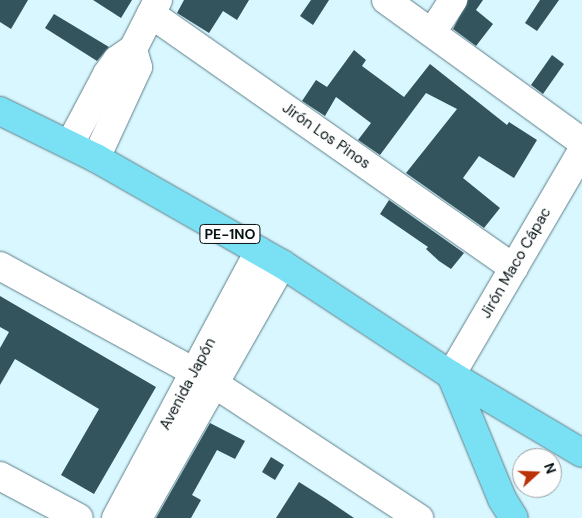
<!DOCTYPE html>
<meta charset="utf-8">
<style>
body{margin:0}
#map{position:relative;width:582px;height:518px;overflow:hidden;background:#d9f7ff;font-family:"DM Sans",sans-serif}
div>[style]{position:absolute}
.building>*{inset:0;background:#33545c}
.roads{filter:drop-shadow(0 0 1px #5d7f88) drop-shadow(0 0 1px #5d7f88)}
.minor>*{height:28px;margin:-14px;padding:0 14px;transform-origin:14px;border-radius:14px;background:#fff}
.major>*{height:28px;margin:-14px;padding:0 14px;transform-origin:14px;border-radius:14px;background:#7ae1f4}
span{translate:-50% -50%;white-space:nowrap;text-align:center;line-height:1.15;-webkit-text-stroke:5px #fefefe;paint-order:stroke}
.shield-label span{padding:1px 4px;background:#fefefe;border:1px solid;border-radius:4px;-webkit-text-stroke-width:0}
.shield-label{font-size:14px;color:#061316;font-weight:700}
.street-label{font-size:15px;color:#061316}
.north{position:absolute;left:512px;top:448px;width:50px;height:50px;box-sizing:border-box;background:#fefefe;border:1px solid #9ba0a1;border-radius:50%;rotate:70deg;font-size:14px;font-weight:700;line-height:20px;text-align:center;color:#061316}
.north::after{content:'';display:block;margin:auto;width:18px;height:22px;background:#bb3108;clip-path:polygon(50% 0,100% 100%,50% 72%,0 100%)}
</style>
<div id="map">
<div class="building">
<i style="clip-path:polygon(0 0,28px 0,11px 29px,0 22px)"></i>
<i style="clip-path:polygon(93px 0,132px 0,121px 18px)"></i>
<i style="clip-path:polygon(184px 0,249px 0,237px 20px,223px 11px,209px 33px,177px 13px)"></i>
<i style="clip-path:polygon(311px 0,329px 0,313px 25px,300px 16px)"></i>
<i style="clip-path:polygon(468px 0,483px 0,476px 10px,493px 24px,476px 46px,453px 29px)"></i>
<i style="clip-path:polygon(540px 0,559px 0,537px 31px,525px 23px)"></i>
<i style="clip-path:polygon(54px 14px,109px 47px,97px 61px,45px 28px)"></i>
<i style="clip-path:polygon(354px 50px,366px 60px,362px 66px,404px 97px,430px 64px,507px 125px,509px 122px,537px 140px,514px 178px,479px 156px,463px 178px,500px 208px,484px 228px,406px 173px,457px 109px,426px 93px,380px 155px,358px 140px,371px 123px,336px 97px,325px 116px,302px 101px,316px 80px,327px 87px)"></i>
<i style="clip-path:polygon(552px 55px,564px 64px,543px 94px,531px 85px)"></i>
<i style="clip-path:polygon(389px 200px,464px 253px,451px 269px,439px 261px,426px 249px,428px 247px,380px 214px)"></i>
<i style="clip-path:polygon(0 296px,156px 387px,94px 494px,61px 475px,99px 409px,15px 359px,0 385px,0 348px,9px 332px,0 327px)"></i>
<i style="clip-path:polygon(210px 423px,245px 441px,235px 459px,217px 450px,192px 495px,201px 500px,191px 518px,156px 518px)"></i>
<i style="clip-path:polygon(271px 457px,284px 465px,275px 480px,262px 472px)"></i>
<i style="clip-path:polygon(299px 482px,326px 499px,354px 518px,276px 518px)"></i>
</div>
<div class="roads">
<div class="minor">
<i style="left:158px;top:0;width:16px;rotate:117deg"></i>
<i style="left:151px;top:14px;width:443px;rotate:35deg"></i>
<i style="left:386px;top:0;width:242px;rotate:35.9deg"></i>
<i style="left:433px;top:31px;width:37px;rotate:-57deg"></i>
<i style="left:70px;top:144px;width:79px;rotate:-62.1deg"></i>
<i style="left:107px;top:74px;width:17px;rotate:-54deg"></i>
<i style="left:117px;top:60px;width:19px;rotate:-35deg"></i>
<i style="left:133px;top:49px;width:39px;rotate:-63deg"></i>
<i style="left:96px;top:158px;width:100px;rotate:-65.2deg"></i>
<i style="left:138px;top:67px;width:19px;rotate:-106deg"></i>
<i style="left:0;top:266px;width:236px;rotate:28.6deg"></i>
<i style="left:207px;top:379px;width:254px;rotate:33.3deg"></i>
<i style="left:451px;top:375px;width:259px;rotate:-59.7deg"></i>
<i style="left:0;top:476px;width:89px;rotate:28deg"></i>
<i style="left:116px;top:518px;width:303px;rotate:-61.8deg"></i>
<i style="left:138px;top:518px;width:292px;rotate:-60.4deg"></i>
</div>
<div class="major">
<i style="left:0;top:111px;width:107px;rotate:26.1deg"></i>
<i style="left:96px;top:158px;width:214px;rotate:29.7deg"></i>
<i style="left:282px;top:264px;width:202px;rotate:33.3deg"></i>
<i style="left:451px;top:375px;width:152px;rotate:30.8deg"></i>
<i style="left:451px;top:375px;width:134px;rotate:67.6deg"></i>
<i style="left:502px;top:499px;width:22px;rotate:58deg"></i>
</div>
</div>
<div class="shield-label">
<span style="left:230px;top:234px">PE-1NO</span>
</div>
<div class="street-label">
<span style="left:326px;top:136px;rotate:35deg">Jirón Los Pinos</span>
<span style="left:516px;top:263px;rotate:-60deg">Jirón Maco Cápac</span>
<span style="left:188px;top:384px;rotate:-62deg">Avenida Japón</span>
</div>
<div class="north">N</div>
</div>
